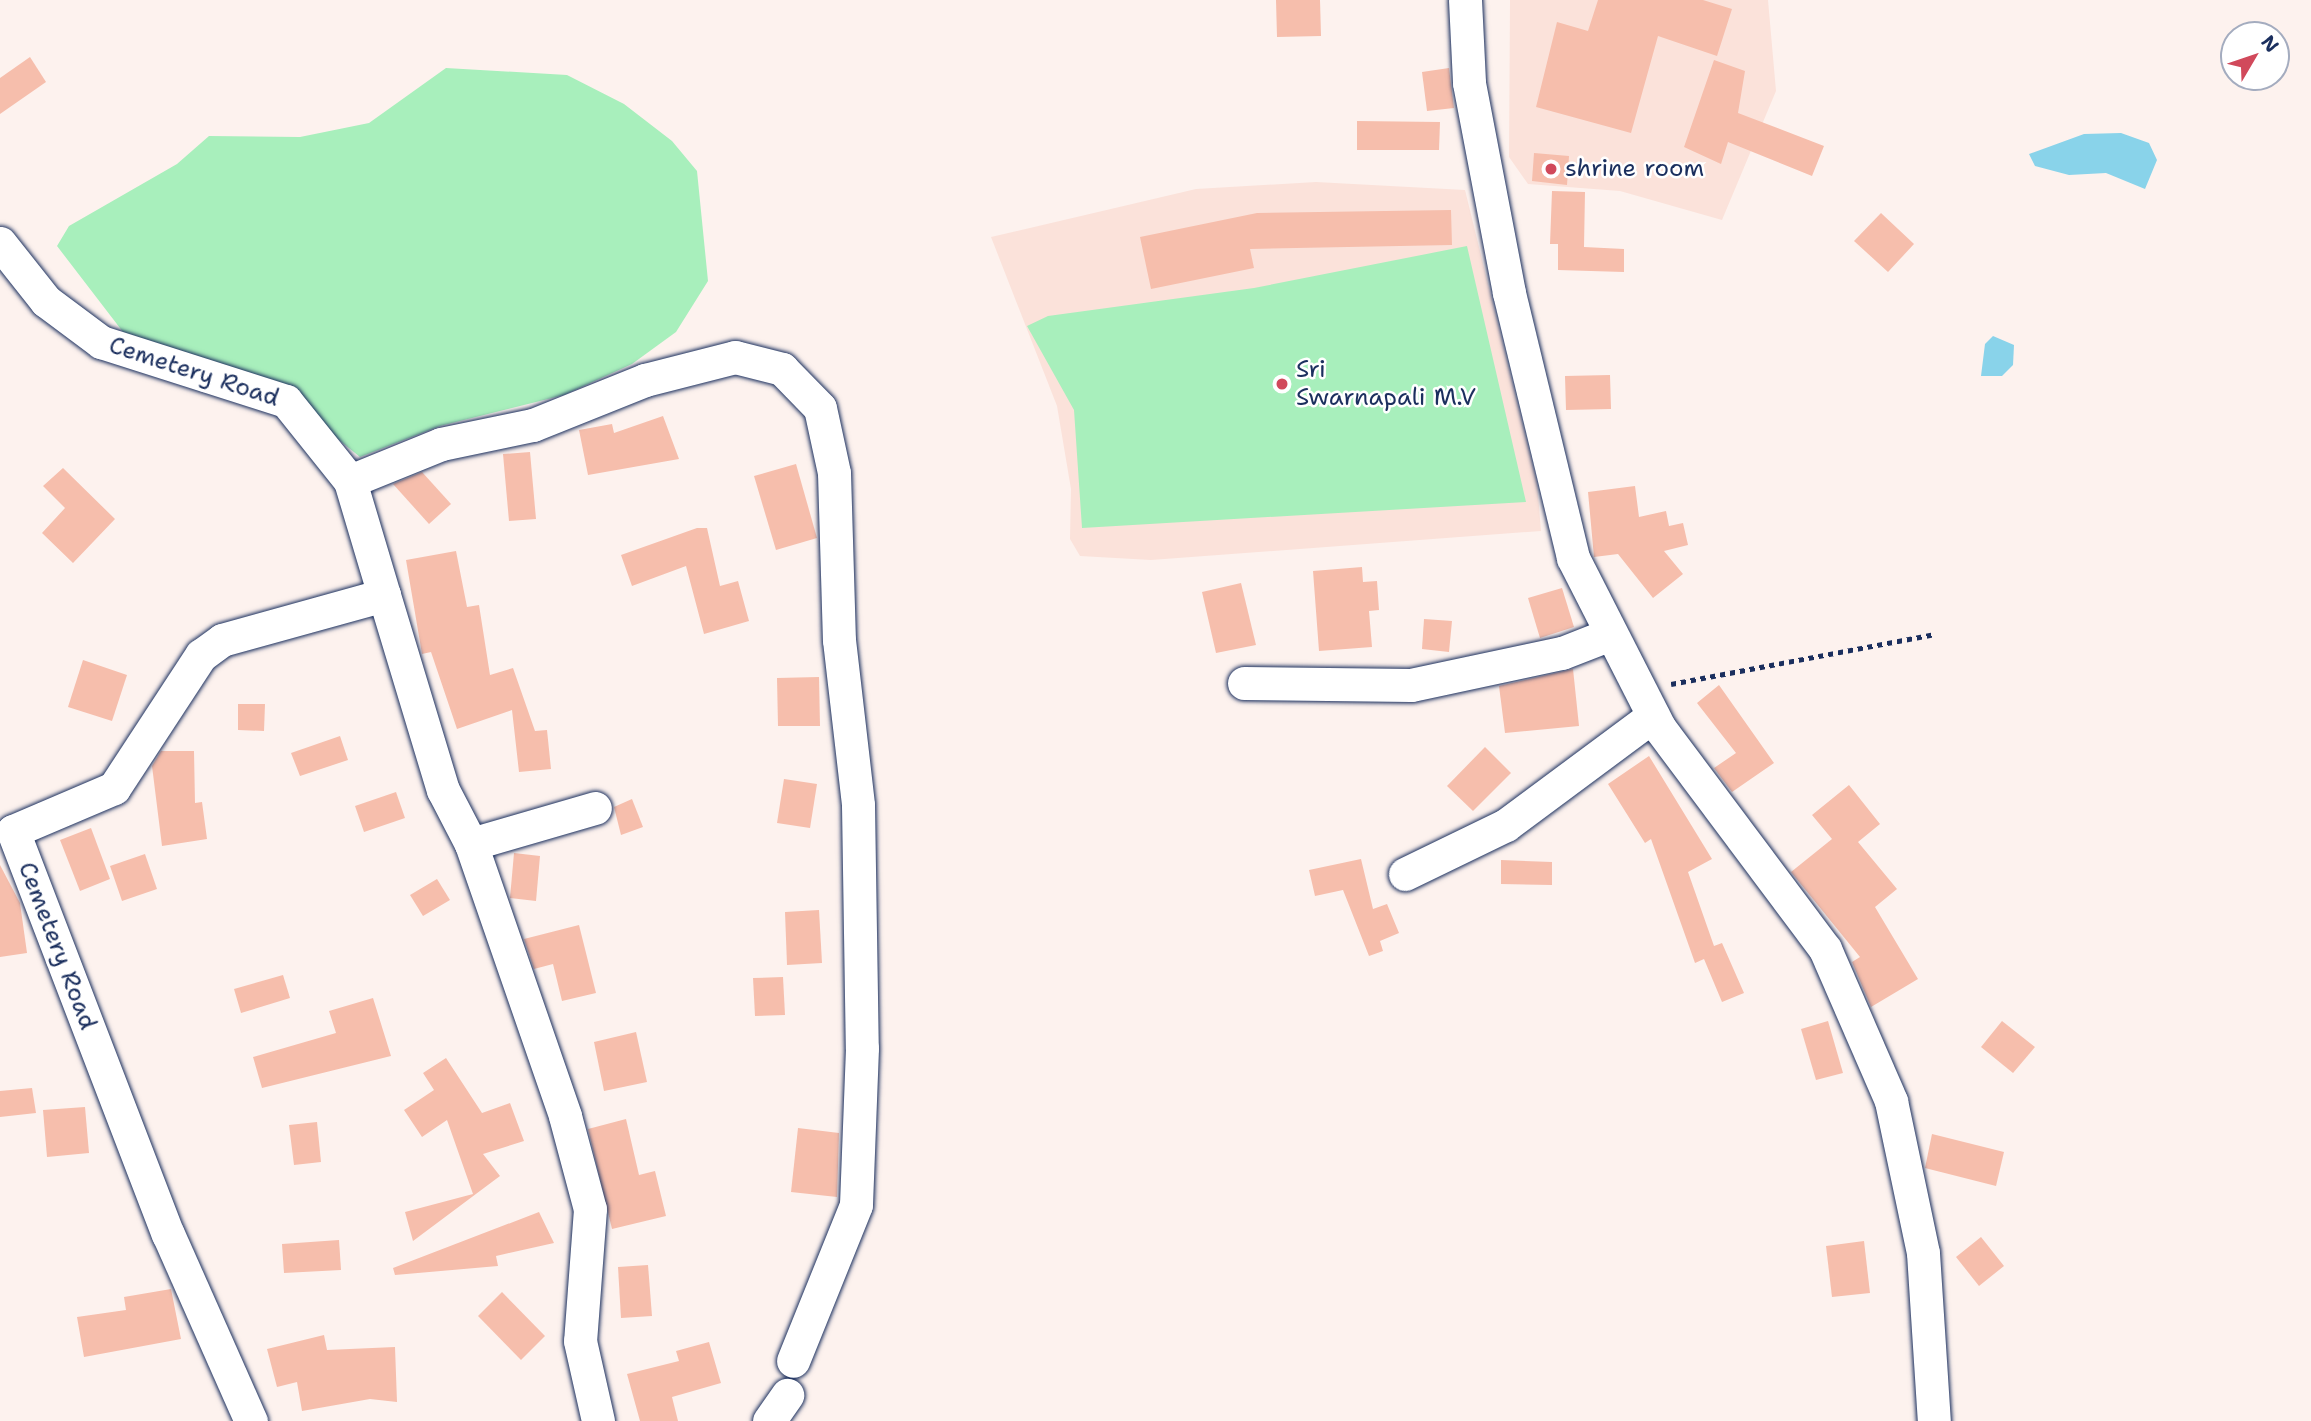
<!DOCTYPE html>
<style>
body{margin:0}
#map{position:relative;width:2311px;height:1421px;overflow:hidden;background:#fdf2ee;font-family:"Shantell Sans",sans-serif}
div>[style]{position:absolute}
.built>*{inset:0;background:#fbe2da}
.green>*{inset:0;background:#a8efbc}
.water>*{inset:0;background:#89d3ea}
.building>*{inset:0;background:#f6beac}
.path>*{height:4.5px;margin-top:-2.25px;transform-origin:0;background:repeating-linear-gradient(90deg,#1b2f5e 0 5px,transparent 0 10px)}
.roads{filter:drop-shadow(0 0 2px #1b2f5e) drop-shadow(0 0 2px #1b2f5e)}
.minor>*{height:33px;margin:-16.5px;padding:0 16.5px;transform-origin:16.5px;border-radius:16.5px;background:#fff}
.dots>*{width:19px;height:19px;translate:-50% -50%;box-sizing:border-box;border:4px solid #fff;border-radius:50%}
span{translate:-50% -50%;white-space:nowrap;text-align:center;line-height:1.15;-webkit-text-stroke:5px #fff;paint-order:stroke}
.poi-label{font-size:24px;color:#1b2f5e}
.left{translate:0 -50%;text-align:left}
.street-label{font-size:24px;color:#1b2f5e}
.north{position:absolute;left:2220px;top:21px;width:70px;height:70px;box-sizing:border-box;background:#fff;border:2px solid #a4acbf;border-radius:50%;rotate:51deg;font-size:19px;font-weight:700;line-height:28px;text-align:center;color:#1b2f5e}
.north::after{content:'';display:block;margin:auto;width:24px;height:32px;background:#d1495b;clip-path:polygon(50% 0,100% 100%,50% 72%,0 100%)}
</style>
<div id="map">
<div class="built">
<i style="clip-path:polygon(1510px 0,1768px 0,1776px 91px,1722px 220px,1620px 191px,1528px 184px,1509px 157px)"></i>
<i style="clip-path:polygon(1316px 182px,1465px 190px,1537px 483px,1541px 531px,1151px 560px,1080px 556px,1070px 539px,1071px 489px,1057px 406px,991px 237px,1196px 189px)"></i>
</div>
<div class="green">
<i style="clip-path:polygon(446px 68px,567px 75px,624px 104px,672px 141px,697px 171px,708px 281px,676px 332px,632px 364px,564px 395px,440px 426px,360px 457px,260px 376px,123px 332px,57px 246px,69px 226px,177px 164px,209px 136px,300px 137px,369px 123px)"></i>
<i style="clip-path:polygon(1467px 246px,1526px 502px,1082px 528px,1074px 410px,1027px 326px,1048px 316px,1254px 288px)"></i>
</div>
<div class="water">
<i style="clip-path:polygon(2121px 133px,2149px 143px,2157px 160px,2145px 189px,2106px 173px,2069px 175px,2035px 166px,2029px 154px,2084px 134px)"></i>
<i style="clip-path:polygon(1993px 336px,2014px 345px,2013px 365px,2002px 376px,1981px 376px,1985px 344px)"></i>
</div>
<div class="building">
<i style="clip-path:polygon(1276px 0,1320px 0,1321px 36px,1277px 37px)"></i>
<i style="clip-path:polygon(1598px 0,1703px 0,1732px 9px,1717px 56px,1658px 36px,1631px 133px,1536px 107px,1557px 22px,1588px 31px)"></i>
<i style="clip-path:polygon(30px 57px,46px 82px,0 114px,0 78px)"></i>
<i style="clip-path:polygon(1714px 60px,1745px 71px,1738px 113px,1824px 146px,1812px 176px,1728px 142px,1721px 164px,1684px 147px)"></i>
<i style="clip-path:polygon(1449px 68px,1454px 108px,1427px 111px,1422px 72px)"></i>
<i style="clip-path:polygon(1357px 121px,1440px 122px,1439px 150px,1357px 150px)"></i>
<i style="clip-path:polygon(1534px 153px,1569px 156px,1567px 185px,1532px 181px)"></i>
<i style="clip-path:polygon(1552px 191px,1585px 192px,1584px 247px,1624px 249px,1624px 272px,1558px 270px,1558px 244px,1550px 244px)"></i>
<i style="clip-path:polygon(1451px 210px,1452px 245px,1250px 249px,1254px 268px,1151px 289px,1140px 237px,1257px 213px)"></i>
<i style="clip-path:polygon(1881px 213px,1914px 244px,1888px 272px,1854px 241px)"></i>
<i style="clip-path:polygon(1610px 375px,1611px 409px,1566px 410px,1565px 376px)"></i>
<i style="clip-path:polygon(663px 416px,679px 459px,588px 475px,579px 430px,612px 424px,614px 433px)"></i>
<i style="clip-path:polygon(530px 452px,536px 519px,509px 521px,503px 454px)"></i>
<i style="clip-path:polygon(796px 464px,817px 538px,776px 550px,754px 476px)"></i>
<i style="clip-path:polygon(63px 468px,115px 519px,73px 563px,42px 533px,65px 508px,43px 486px)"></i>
<i style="clip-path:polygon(422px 472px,451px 504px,429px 524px,393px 484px)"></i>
<i style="clip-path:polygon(1635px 486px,1639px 517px,1666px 511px,1669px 526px,1683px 523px,1688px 545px,1664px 551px,1683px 574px,1653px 598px,1618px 554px,1594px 557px,1588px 492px)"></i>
<i style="clip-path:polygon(697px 528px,707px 528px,720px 586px,738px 581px,749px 621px,704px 634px,686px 566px,632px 586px,621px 555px)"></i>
<i style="clip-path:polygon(456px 551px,467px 607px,479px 605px,490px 675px,513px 668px,535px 731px,547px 730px,551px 769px,519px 772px,512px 710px,457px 729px,431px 652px,422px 654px,406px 560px)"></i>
<i style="clip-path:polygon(1362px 567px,1363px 582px,1377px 581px,1379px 610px,1369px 611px,1372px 647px,1319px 651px,1313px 571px)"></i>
<i style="clip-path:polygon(1241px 583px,1256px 645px,1216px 653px,1202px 592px)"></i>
<i style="clip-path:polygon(1562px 588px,1574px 627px,1540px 638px,1528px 598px)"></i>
<i style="clip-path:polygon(1424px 619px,1452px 621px,1449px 652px,1422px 649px)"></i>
<i style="clip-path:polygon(83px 660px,127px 675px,112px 721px,68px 707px)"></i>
<i style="clip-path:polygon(1573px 669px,1579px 726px,1505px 733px,1499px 686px)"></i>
<i style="clip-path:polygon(819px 677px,820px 726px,778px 726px,777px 678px)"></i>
<i style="clip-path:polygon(1719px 685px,1774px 763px,1732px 792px,1714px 768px,1736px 753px,1697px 703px)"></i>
<i style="clip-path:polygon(238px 704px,265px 704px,264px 731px,238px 730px)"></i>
<i style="clip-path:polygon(340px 736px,348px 760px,300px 776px,291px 753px)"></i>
<i style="clip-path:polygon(1485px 747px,1511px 773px,1473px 811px,1447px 786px)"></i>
<i style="clip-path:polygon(161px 751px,194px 751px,195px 803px,202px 802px,207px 839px,162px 846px,152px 766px)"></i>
<i style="clip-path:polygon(1649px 756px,1712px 859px,1688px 872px,1714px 946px,1722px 943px,1744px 993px,1722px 1002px,1704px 959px,1695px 963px,1651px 839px,1645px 843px,1608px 784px)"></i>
<i style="clip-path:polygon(784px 779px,817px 784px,810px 828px,777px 823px)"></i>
<i style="clip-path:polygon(1849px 785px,1880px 824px,1858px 842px,1897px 889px,1875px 907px,1918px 979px,1871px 1007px,1852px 962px,1860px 957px,1791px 872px,1832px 839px,1812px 815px)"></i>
<i style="clip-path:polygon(396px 792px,405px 818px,364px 832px,355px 806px)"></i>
<i style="clip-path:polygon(632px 799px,643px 827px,621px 835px,614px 807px)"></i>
<i style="clip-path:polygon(91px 828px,110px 879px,80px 891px,60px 840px)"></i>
<i style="clip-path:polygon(514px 853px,540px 856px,536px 901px,510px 898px)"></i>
<i style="clip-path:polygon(145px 854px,157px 889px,122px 901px,110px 866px)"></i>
<i style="clip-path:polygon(1361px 859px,1373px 909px,1387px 904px,1399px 933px,1380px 941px,1383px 951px,1369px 956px,1343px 890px,1315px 896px,1309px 870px)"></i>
<i style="clip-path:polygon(1501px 860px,1552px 862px,1552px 885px,1501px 884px)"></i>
<i style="clip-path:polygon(0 865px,20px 903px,27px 953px,0 957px)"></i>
<i style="clip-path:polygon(437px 879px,450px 900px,423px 916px,410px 895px)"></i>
<i style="clip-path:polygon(819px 910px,822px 963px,787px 965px,785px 912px)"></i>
<i style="clip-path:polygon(579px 925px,596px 993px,562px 1001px,553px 964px,534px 969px,524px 939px)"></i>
<i style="clip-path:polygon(283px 975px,290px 998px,241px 1013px,234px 989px)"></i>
<i style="clip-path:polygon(783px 977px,785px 1015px,755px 1016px,753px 978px)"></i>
<i style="clip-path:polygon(373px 998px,391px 1056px,262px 1088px,253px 1057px,336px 1033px,329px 1011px)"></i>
<i style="clip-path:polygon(1828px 1021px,1843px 1073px,1816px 1080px,1801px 1029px)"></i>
<i style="clip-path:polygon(2002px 1021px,2035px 1047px,2013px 1073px,1981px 1047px)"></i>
<i style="clip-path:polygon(636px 1032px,647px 1082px,604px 1091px,594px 1042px)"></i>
<i style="clip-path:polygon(446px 1058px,482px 1113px,510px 1103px,524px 1141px,483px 1154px,500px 1176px,413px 1241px,405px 1212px,473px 1194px,447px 1120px,422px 1137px,404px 1110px,434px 1090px,423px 1073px)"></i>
<i style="clip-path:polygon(32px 1088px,36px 1113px,0 1117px,0 1091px)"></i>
<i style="clip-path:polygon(85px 1107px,89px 1153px,47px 1157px,43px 1110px)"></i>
<i style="clip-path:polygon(626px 1119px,639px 1175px,655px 1171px,666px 1216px,612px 1229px,588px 1129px)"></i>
<i style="clip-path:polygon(317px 1122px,321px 1162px,294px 1165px,289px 1125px)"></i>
<i style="clip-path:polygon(798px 1128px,839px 1133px,837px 1197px,791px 1192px)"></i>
<i style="clip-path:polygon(1932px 1134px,2004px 1152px,1996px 1186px,1925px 1168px)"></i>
<i style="clip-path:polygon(539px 1212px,554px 1243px,496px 1256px,498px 1266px,395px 1275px,393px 1268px)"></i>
<i style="clip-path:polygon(1981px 1237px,2004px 1266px,1979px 1286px,1956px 1257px)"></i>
<i style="clip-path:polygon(339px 1240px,341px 1270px,284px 1273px,282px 1244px)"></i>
<i style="clip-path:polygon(1864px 1241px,1870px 1293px,1832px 1297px,1826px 1246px)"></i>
<i style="clip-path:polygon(648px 1265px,652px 1316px,621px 1318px,618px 1267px)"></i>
<i style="clip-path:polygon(171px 1289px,181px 1339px,84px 1357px,77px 1317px,126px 1310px,124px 1297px)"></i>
<i style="clip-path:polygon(502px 1292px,545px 1336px,521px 1360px,478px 1316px)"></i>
<i style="clip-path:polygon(324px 1335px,327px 1350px,395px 1347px,397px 1402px,370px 1399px,302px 1411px,297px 1382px,277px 1387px,267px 1349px)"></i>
<i style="clip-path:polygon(709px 1342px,721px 1383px,672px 1397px,678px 1421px,640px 1421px,627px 1374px,679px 1361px,676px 1351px)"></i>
</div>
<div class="path">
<i style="left:1671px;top:684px;width:269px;rotate:-10.7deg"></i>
</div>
<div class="roads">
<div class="minor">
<i style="left:1465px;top:0;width:83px;rotate:87.2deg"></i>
<i style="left:1469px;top:83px;width:214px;rotate:79.2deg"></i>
<i style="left:1509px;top:293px;width:273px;rotate:76.4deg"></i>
<i style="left:1573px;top:558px;width:190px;rotate:63deg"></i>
<i style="left:1659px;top:727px;width:277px;rotate:53.2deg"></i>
<i style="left:1825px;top:949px;width:166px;rotate:66.5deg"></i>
<i style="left:1891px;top:1101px;width:155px;rotate:78.1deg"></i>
<i style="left:1923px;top:1253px;width:168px;rotate:86.3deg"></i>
<i style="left:0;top:243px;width:74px;rotate:51.6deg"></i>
<i style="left:46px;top:301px;width:69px;rotate:36.7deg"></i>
<i style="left:101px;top:342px;width:194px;rotate:17.7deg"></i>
<i style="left:286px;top:401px;width:102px;rotate:51.3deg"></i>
<i style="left:350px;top:481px;width:119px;rotate:73.4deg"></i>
<i style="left:384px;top:595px;width:168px;rotate:164.5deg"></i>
<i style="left:222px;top:640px;width:26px;rotate:144deg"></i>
<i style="left:201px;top:655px;width:159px;rotate:123.2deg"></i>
<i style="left:114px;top:788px;width:110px;rotate:156.9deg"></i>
<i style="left:13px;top:831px;width:432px;rotate:69deg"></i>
<i style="left:168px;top:1234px;width:205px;rotate:66.1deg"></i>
<i style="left:350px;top:481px;width:98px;rotate:-22.1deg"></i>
<i style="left:441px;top:444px;width:94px;rotate:-11.7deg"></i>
<i style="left:533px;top:425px;width:121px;rotate:-21.9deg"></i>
<i style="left:645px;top:380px;width:93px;rotate:-14.3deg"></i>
<i style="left:735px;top:357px;width:49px;rotate:14.3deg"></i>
<i style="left:782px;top:369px;width:54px;rotate:45.7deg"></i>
<i style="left:820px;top:408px;width:66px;rotate:77.8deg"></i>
<i style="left:834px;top:473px;width:167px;rotate:88.3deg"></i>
<i style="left:839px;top:640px;width:166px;rotate:83.4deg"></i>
<i style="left:858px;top:805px;width:243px;rotate:89.1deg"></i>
<i style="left:862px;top:1048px;width:157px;rotate:92.2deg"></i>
<i style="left:856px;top:1205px;width:168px;rotate:112deg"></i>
<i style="left:384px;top:595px;width:204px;rotate:73.2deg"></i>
<i style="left:443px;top:790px;width:61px;rotate:62.6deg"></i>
<i style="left:471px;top:844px;width:288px;rotate:70.9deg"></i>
<i style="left:565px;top:1116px;width:96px;rotate:75deg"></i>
<i style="left:590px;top:1209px;width:132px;rotate:94.3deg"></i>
<i style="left:580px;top:1341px;width:82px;rotate:77.3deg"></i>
<i style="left:1244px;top:683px;width:167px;rotate:0.7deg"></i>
<i style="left:1411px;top:685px;width:154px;rotate:-12deg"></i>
<i style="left:1562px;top:653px;width:49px;rotate:-21.4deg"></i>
<i style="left:471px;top:844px;width:129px;rotate:-16.2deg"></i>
<i style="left:1405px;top:874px;width:112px;rotate:-25.9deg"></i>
<i style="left:1506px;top:825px;width:183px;rotate:-36.6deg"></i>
<i style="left:769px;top:1421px;width:32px;rotate:-55deg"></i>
</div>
</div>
<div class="dots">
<i style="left:1551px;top:169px;background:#d1495b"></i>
<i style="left:1282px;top:384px;background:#d1495b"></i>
</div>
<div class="poi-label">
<span class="left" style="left:1565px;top:169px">shrine room</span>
<span class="left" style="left:1296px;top:384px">Sri<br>Swarnapali M.V</span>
</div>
<div class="street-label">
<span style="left:194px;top:372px;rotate:18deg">Cemetery Road</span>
<span style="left:57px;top:946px;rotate:69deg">Cemetery Road</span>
</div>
<div class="north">N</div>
</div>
